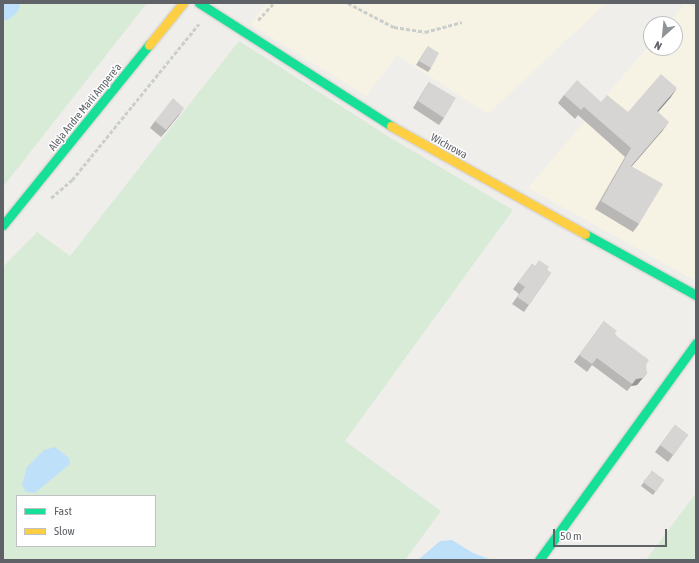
<!DOCTYPE html>
<style>
body{margin:0}
#map{position:relative;width:699px;height:563px;overflow:hidden;background:#efeeea;font-family:"Asap Condensed",sans-serif}
div>[style]{position:absolute}
.commercial>*{inset:0;background:#f7f3e4}
.green>*{inset:0;background:#d8ebd6}
.water>*{inset:0;background:#bfe0f9}
.river>*{height:27px;margin:-13.5px;padding:0 13.5px;transform-origin:13.5px;border-radius:13.5px;background:#bfe0f9}
.path>*{height:2.5px;margin-top:-1.25px;transform-origin:0;background:repeating-linear-gradient(90deg,#cacfcc 0 4px,transparent 0 6px)}
.roads{filter:drop-shadow(0 0 1px #cacacb) drop-shadow(0 0 1px #cacacb)}
.fast>*{height:9px;margin:-4.5px;padding:0 4.5px;transform-origin:4.5px;border-radius:4.5px;background:#16e098}
.slow>*{height:9px;margin:-4.5px;padding:0 4.5px;transform-origin:4.5px;border-radius:4.5px;background:#ffcf43}
.wall>*{inset:0;background:#b8b7b5}
.shaded-wall>*{inset:0;background:#969594}
.building>*{inset:0;background:#d6d5d3}
span{translate:-50% -50%;white-space:nowrap;text-align:center;line-height:1.15;-webkit-text-stroke:3px #fff;paint-order:stroke}
.street-label{font-size:11px;color:#5f6368}
.frame{position:absolute;inset:0;border:4px solid #5f6368;pointer-events:none}
.legend{position:absolute;left:16px;top:495px;width:140px;height:52px;box-sizing:border-box;background:#fff;border:1px solid #bfc1c3;margin:0;padding:5px 7px;list-style:none;font-size:12px;color:#5f6368}
.legend li{display:flex;align-items:center;gap:8px;height:20px}
.legend b{width:20px;border:1px solid #bfc1c3}
.north{position:absolute;left:643px;top:16px;width:40px;height:40px;box-sizing:border-box;background:#fff;border:1px solid #bfc1c3;border-radius:50%;rotate:207deg;font-size:11px;font-weight:700;line-height:16px;text-align:center;color:#5f6368}
.north::after{content:'';display:block;margin:auto;width:14px;height:18px;background:#919496;clip-path:polygon(50% 0,100% 100%,50% 72%,0 100%)}
.scale{position:absolute;left:553px;top:529px;width:114px;height:18px;box-sizing:border-box;border:2px solid #5f6368;border-top:0;padding-left:5px;font-size:12px;line-height:14px;white-space:nowrap;color:#5f6368;-webkit-text-stroke:3px #fff;paint-order:stroke}
</style>
<div id="map">
<div class="commercial">
<i style="clip-path:polygon(267px 3px,606px 3px,488px 114px,397px 55px,366px 96px,250px 24px)"></i>
<i style="clip-path:polygon(685px 3px,696px 8px,696px 281px,528px 188px,651px 43px,651px 48px,675px 48px,675px 24px,667px 24px)"></i>
</div>
<div class="green">
<i style="clip-path:polygon(3px 3px,147px 3px,3px 187px)"></i>
<i style="clip-path:polygon(evenodd,239px 41px,394px 140px,513px 210px,345px 441px,441px 511px,405px 560px,3px 560px,3px 267px,37px 232px,70px 256px,239px 41px,17px 496px,155px 496px,155px 546px,17px 546px,17px 496px)"></i>
<i style="clip-path:polygon(696px 493px,696px 560px,646px 560px)"></i>
</div>
<div class="water">
<i style="clip-path:polygon(55px 447px,69px 458px,70px 464px,35px 493px,26px 492px,22px 485px,27px 467px,44px 450px)"></i>
<i style="clip-path:polygon(452px 540px,473px 553px,492px 560px,418px 560px,440px 541px)"></i>
</div>
<div class="river">
<i style="left:3px;top:6px;width:4px;rotate:-45deg"></i>
</div>
<div class="path">
<i style="left:348px;top:3px;width:52px;rotate:27.6deg"></i>
<i style="left:394px;top:27px;width:31px;rotate:9deg"></i>
<i style="left:425px;top:32px;width:38px;rotate:-15deg"></i>
<i style="left:258px;top:20px;width:23px;rotate:-47deg"></i>
<i style="left:51px;top:198px;width:28px;rotate:-41deg"></i>
<i style="left:72px;top:180px;width:201px;rotate:-50.9deg"></i>
</div>
<div class="roads">
<div class="fast">
<i style="left:199px;top:3px;width:228px;rotate:32.6deg"></i>
<i style="left:3px;top:225px;width:232px;rotate:-51deg"></i>
<i style="left:585px;top:234px;width:127px;rotate:28.8deg"></i>
<i style="left:539px;top:560px;width:268px;rotate:-54.1deg"></i>
</div>
<div class="slow">
<i style="left:149px;top:45px;width:54px;rotate:-51deg"></i>
<i style="left:391px;top:126px;width:222px;rotate:29.1deg"></i>
</div>
</div>
<div class="wall">
<i style="clip-path:polygon(428px 46px,431px 68px,428px 72px,416px 65px)"></i>
<i style="clip-path:polygon(429px 82px,444px 118px,439px 125px,413px 108px,424px 90px)"></i>
<i style="clip-path:polygon(564px 95px,601px 102px,628px 112px,671px 97px,658px 112px,663px 130px,632px 166px,639px 224px,633px 232px,595px 209px,625px 157px,578px 115px,575px 119px,558px 103px)"></i>
<i style="clip-path:polygon(179px 115px,161px 137px,150px 128px,155px 121px)"></i>
<i style="clip-path:polygon(532px 264px,535px 266px,547px 270px,551px 273px,524px 312px,512px 304px,519px 294px,513px 289px)"></i>
<i style="clip-path:polygon(604px 321px,647px 373px,637px 385px,631px 386px,627px 391px,592px 365px,587px 372px,574px 362px)"></i>
<i style="clip-path:polygon(675px 425px,688px 435px,668px 462px,655px 452px)"></i>
<i style="clip-path:polygon(652px 471px,664px 480px,653px 495px,641px 486px)"></i>
</div>
<div class="shaded-wall">
<i style="clip-path:polygon(677px 88px,671px 97px,651px 120px,657px 111px)"></i>
<i style="clip-path:polygon(184px 108px,179px 115px,161px 137px,166px 130px)"></i>
<i style="clip-path:polygon(669px 122px,663px 130px,625px 174px,631px 166px)"></i>
<i style="clip-path:polygon(647px 373px,637px 385px,631px 386px,627px 391px,636px 379px)"></i>
</div>
<div class="building">
<i style="clip-path:polygon(428px 46px,439px 53px,431px 68px,419px 61px)"></i>
<i style="clip-path:polygon(661px 74px,677px 88px,657px 111px,669px 122px,631px 166px,663px 184px,639px 224px,601px 201px,631px 148px,584px 107px,581px 110px,564px 95px,577px 80px,601px 102px,607px 95px,628px 112px)"></i>
<i style="clip-path:polygon(429px 82px,456px 98px,444px 118px,418px 101px)"></i>
<i style="clip-path:polygon(173px 98px,184px 108px,166px 130px,155px 121px)"></i>
<i style="clip-path:polygon(539px 260px,549px 267px,547px 270px,551px 273px,529px 305px,517px 297px,525px 287px,518px 282px,532px 264px,535px 266px)"></i>
<i style="clip-path:polygon(604px 321px,617px 331px,614px 334px,649px 360px,646px 365px,647px 373px,643px 378px,636px 379px,632px 384px,597px 358px,592px 364px,579px 355px)"></i>
<i style="clip-path:polygon(675px 425px,688px 435px,673px 455px,660px 445px)"></i>
<i style="clip-path:polygon(652px 471px,664px 480px,656px 492px,643px 482px)"></i>
</div>
<div class="street-label">
<span style="left:85px;top:107px;rotate:-51deg">Aleja Andre Marii Ampere'a</span>
<span style="left:449px;top:146px;rotate:29deg">Wichrowa</span>
</div>
<div class="frame"></div>
<ul class="legend">
<li><b style="height:5px;background:#16e098"></b>Fast</li>
<li><b style="height:5px;background:#ffcf43"></b>Slow</li>
</ul>
<div class="north">N</div>
<div class="scale">50 m</div>
</div>
